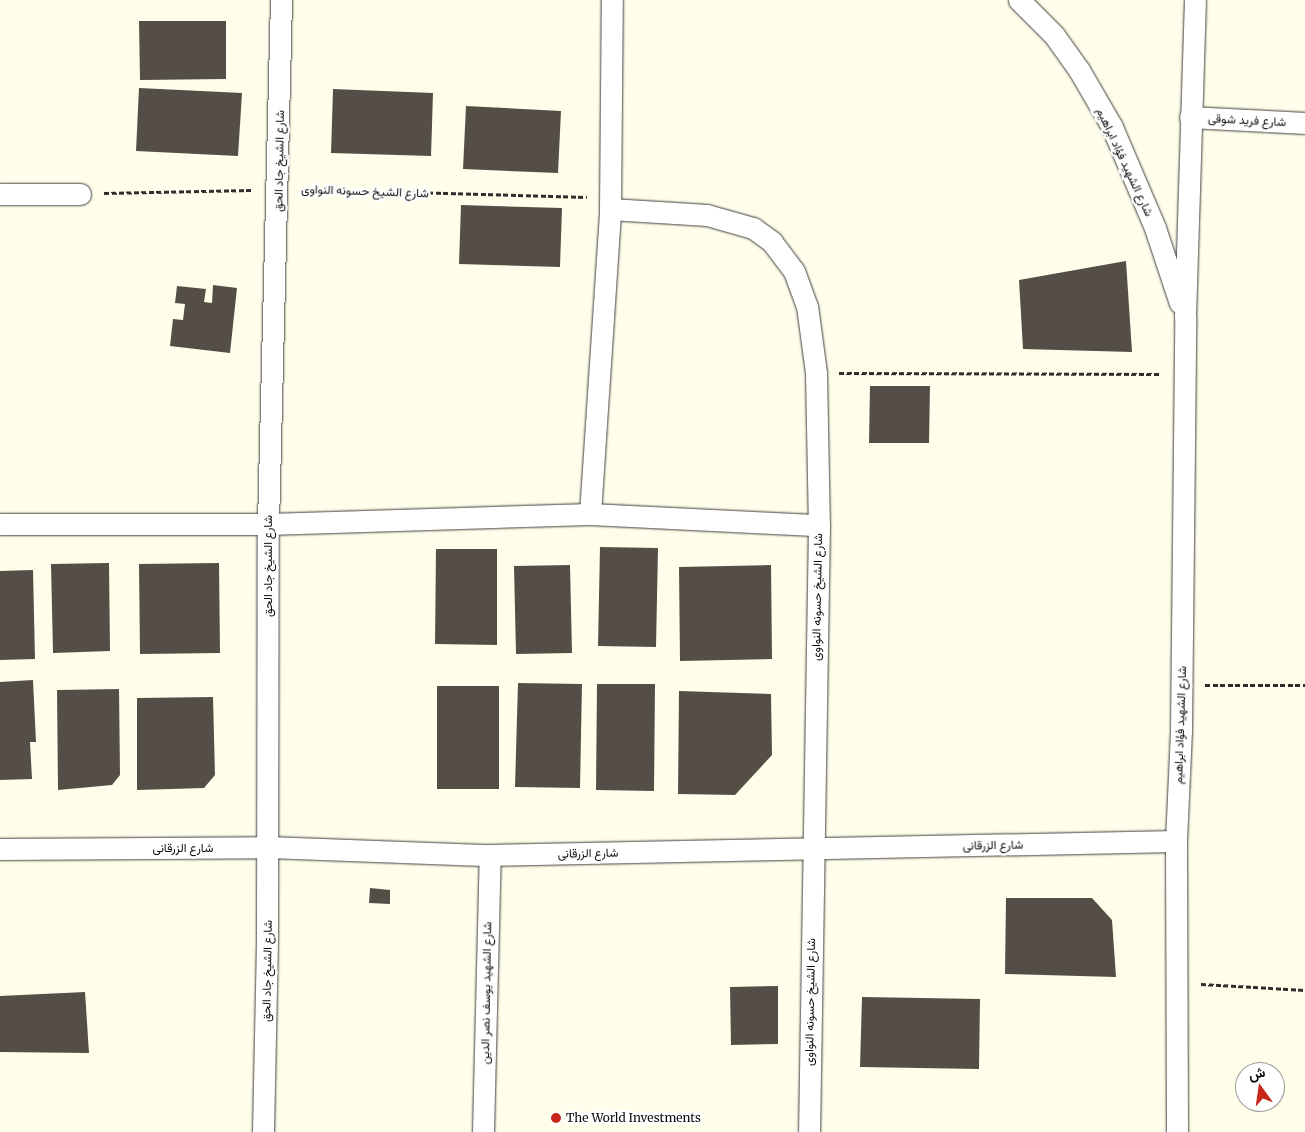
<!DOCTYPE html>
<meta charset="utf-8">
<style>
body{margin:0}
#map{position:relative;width:1305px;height:1132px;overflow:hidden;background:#fffeea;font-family:Merriweather,Vazirmatn,serif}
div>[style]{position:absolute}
.building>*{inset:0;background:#554e47}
.path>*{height:3px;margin-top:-1.5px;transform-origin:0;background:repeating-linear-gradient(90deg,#2e2e2e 0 5px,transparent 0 7.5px)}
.roads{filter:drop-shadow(0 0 1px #3f3f3f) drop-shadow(0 0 1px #3f3f3f)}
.minor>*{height:21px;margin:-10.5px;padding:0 10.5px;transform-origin:10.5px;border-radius:10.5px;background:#fff}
.dots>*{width:14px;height:14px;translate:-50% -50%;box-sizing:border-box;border:2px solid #fff;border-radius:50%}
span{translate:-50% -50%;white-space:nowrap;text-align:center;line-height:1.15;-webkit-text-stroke:5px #fff;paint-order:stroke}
.street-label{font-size:12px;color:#0c0c0c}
.poi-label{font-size:12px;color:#0c0c0c}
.left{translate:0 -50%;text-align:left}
.north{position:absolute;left:1235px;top:1062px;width:50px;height:50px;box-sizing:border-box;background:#fff;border:1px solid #9e9e9e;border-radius:50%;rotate:346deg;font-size:14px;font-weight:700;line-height:20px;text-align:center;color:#0c0c0c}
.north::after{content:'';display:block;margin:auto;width:18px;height:22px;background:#c72718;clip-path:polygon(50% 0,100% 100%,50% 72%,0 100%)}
</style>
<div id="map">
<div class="building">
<i style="clip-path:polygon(139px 21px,226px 21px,226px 79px,140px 80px)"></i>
<i style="clip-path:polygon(139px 88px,242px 93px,238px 156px,136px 151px)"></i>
<i style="clip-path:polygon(333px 89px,433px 93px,431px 156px,331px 153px)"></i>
<i style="clip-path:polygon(466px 106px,561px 111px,558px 173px,463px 169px)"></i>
<i style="clip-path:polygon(461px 205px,562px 208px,560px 267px,459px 264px)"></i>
<i style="clip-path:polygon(1126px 261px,1132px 352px,1023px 349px,1019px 280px)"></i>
<i style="clip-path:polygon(213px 285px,237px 288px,230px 353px,170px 346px,173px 319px,183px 320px,185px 304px,175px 303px,177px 286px,206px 289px,204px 302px,212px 303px)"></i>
<i style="clip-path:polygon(870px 386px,930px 386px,929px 443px,869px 443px)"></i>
<i style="clip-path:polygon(600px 547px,658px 548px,656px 647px,598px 646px)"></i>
<i style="clip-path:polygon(436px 549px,497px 549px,497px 645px,435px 644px)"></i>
<i style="clip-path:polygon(109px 563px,110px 651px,53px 653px,51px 564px)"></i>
<i style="clip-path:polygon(219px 563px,220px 653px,140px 654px,139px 564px)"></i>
<i style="clip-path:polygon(570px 565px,572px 653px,516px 654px,514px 566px)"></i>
<i style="clip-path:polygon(771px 565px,772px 659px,680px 661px,679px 567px)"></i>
<i style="clip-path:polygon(33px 570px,35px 659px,0 660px,0 571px)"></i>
<i style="clip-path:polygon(33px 680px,36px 742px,30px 742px,32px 779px,0 780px,0 682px)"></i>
<i style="clip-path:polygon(518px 683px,582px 684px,580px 788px,515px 787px)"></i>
<i style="clip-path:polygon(597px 684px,655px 684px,654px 791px,596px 790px)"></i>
<i style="clip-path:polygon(437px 686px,499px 686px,499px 789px,437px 789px)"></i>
<i style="clip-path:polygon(119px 689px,120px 775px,112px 785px,58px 790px,57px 690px)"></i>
<i style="clip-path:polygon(679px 691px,771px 694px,772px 755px,735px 795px,678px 794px)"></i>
<i style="clip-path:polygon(213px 697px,215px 775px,204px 788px,137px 790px,137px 698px)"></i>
<i style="clip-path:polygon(370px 888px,390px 890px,390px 904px,369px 903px)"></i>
<i style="clip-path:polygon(1006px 898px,1092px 898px,1112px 920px,1116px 977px,1005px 974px)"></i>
<i style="clip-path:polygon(778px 986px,778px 1044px,731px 1045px,730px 987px)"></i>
<i style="clip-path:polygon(85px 992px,89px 1053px,0 1052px,0 996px)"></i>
<i style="clip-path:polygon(862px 997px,980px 999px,979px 1069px,860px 1067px)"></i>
</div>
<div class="path">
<i style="left:301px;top:189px;width:286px;rotate:1.6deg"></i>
<i style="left:104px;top:193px;width:148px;rotate:-1.2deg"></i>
<i style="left:839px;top:373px;width:321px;rotate:0.2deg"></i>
<i style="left:1205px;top:685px;width:100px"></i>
<i style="left:1201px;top:984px;width:104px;rotate:3.3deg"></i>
</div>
<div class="roads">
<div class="minor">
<i style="left:1019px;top:0;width:49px;rotate:45deg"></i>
<i style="left:1054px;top:35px;width:43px;rotate:54.5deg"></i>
<i style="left:1079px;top:70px;width:66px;rotate:59.9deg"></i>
<i style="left:1112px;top:127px;width:110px;rotate:66.9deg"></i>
<i style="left:1155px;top:228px;width:79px;rotate:71.6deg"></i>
<i style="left:1190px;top:117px;width:115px;rotate:3deg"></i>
<i style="left:0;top:194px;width:80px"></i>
<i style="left:610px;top:209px;width:97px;rotate:3.5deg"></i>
<i style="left:707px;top:215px;width:48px;rotate:15.8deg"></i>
<i style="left:753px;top:228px;width:24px;rotate:36deg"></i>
<i style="left:772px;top:242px;width:36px;rotate:53deg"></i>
<i style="left:794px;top:271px;width:37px;rotate:70deg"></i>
<i style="left:807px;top:306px;width:68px;rotate:82.3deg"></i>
<i style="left:816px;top:373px;width:152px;rotate:88.9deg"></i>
<i style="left:819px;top:525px;width:607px;rotate:90.94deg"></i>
<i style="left:590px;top:514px;width:306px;rotate:-86.2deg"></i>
<i style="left:610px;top:209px;width:209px;rotate:-89.5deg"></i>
<i style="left:0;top:524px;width:268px"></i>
<i style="left:268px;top:524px;width:322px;rotate:-1.8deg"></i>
<i style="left:590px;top:514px;width:229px;rotate:2.8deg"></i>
<i style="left:0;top:849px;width:268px;rotate:-0.4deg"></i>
<i style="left:268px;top:847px;width:222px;rotate:2.1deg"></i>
<i style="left:490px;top:855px;width:686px;rotate:-1.17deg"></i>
<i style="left:263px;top:1132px;width:197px;rotate:-88.8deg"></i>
<i style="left:267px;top:935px;width:411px;rotate:-89.9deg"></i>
<i style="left:268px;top:524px;width:524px;rotate:-88.58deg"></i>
<i style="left:483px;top:1132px;width:277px;rotate:-88.6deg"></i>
<i style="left:1177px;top:1132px;width:291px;rotate:-90.2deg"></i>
<i style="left:1176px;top:841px;width:110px;rotate:-87.4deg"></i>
<i style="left:1181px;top:731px;width:414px;rotate:-89.4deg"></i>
<i style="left:1185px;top:317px;width:317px;rotate:-88.2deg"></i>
</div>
</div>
<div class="dots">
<i style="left:556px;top:1118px;background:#c72718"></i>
</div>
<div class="street-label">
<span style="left:1247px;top:120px;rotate:3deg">شارع فريد شوقى</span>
<span style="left:279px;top:161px;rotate:-89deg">شارع الشيخ جاد الحق</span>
<span style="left:1125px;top:162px;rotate:65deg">شارع الشهيد فؤاد ابراهيم</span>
<span style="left:365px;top:191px;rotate:2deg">شارع الشيخ حسونه النواوى</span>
<span style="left:268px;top:566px;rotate:-90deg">شارع الشيخ جاد الحق</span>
<span style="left:817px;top:597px;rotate:-89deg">شارع الشيخ حسونه النواوى</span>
<span style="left:1180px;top:725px;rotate:-88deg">شارع الشهيد فؤاد ابراهيم</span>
<span style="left:993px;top:845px;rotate:-1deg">شارع الزرقانى</span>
<span style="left:183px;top:848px">شارع الزرقانى</span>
<span style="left:588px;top:853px;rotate:-1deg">شارع الزرقانى</span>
<span style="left:267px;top:971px;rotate:-89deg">شارع الشيخ جاد الحق</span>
<span style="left:486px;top:993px;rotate:-89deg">شارع الشهيد يوسف نصر الدين</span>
<span style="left:810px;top:1002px;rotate:-89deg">شارع الشيخ حسونه النواوى</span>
</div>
<div class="poi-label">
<span class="left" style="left:566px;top:1118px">The World Investments</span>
</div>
<div class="north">ش</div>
</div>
